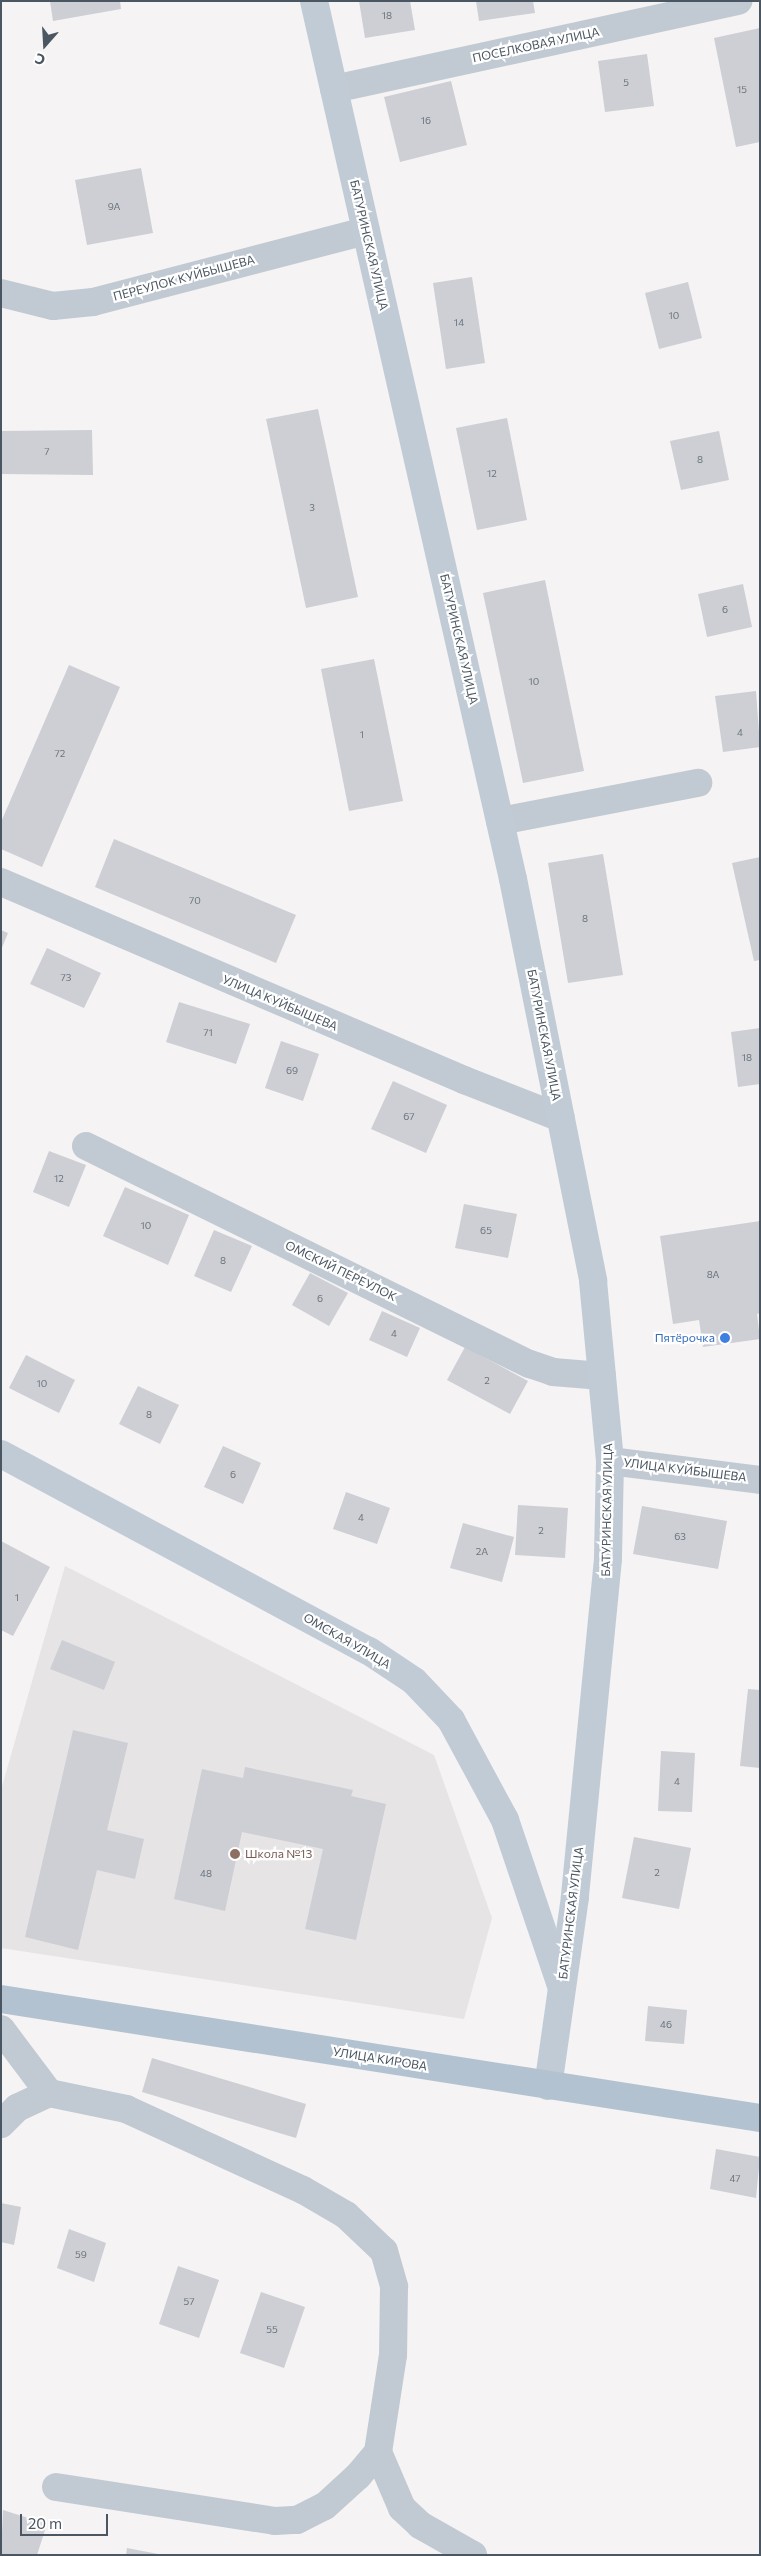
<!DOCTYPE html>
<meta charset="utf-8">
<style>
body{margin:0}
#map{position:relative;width:761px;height:2556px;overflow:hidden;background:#f5f3f3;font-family:Commissioner,sans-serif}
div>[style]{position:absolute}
.education>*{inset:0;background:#e6e4e5}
.building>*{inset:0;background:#cdcfd5}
.street>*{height:28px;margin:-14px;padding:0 14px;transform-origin:14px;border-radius:14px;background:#c1cad2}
.secondary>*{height:28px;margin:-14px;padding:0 14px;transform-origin:14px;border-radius:14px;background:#c1cbd6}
.primary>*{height:28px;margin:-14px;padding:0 14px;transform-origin:14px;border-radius:14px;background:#b3c2d1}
.dots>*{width:14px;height:14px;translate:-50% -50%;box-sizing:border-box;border:2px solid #fff;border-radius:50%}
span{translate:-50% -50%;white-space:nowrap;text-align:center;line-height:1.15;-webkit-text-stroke:4.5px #fff;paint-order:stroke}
.number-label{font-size:10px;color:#6b747e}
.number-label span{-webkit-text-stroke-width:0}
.street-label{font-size:12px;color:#4a5661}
.shop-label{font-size:12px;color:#366cbe}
.right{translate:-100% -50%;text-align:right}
.education-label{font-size:12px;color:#785e54}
.left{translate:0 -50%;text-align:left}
.frame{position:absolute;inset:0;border:2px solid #4a5661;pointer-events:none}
.north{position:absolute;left:20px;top:20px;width:50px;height:50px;-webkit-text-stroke:4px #fff;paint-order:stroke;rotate:199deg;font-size:14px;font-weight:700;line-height:20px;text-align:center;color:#4a5661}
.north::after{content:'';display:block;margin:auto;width:18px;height:22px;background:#4a5661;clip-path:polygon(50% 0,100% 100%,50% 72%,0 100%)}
.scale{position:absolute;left:20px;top:2514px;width:88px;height:22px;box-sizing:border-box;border:2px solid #4a5661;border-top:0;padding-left:6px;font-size:15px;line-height:18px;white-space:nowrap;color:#4a5661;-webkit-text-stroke:4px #fff;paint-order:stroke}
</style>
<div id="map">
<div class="education">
<i style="clip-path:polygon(65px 1566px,434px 1755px,492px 1918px,464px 2019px,1px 1948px,1px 1790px)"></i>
</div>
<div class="building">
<i style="clip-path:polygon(50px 1px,120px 1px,121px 9px,53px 21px)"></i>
<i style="clip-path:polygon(359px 1px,410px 1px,415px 30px,365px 38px)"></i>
<i style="clip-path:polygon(476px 1px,533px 1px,535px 13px,479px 21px)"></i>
<i style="clip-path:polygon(760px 28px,760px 142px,736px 147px,714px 38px)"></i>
<i style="clip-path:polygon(647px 54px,654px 106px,605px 112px,598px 61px)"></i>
<i style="clip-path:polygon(451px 81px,467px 145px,400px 162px,384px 97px)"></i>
<i style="clip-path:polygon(141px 168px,153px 233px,87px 245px,75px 180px)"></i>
<i style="clip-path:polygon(472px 277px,485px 363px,446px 369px,433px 283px)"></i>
<i style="clip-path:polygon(688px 282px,702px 338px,659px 349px,645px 293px)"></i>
<i style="clip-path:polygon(318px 409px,358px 597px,306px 608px,266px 419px)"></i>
<i style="clip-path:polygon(507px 418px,527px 520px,477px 530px,456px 428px)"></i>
<i style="clip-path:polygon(92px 430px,93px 475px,1px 474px,1px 431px)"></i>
<i style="clip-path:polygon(719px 431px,729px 480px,681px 490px,670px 441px)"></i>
<i style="clip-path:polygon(545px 580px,584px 771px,523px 783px,483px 593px)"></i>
<i style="clip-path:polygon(743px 584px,752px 627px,707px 637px,698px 594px)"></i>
<i style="clip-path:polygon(374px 659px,403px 801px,349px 811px,321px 669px)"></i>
<i style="clip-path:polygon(69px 665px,120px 687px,42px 867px,1px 849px,1px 822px)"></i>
<i style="clip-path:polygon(756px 691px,760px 747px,723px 752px,715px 696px)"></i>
<i style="clip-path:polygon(114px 839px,296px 915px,276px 963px,95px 887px)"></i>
<i style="clip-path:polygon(603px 854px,623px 975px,568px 983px,548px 863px)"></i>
<i style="clip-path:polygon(760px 857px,760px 960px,754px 961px,732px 863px)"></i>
<i style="clip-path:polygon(1px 930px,8px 933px,1px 950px)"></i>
<i style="clip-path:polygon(47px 948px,101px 973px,84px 1008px,30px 984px)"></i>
<i style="clip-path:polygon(179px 1002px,250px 1024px,236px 1064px,166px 1042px)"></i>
<i style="clip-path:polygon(760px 1028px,760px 1084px,738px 1087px,731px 1032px)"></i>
<i style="clip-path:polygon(281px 1041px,319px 1054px,303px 1101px,265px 1088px)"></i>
<i style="clip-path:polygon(393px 1081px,447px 1105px,426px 1153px,371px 1129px)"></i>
<i style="clip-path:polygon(49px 1151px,86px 1165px,69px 1207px,33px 1192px)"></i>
<i style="clip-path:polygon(125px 1187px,189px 1215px,168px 1265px,103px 1236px)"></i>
<i style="clip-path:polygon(464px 1204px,517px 1214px,508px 1258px,455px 1248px)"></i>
<i style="clip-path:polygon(760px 1221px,760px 1313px,757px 1314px,760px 1339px,703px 1347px,699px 1320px,673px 1324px,660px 1236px)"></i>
<i style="clip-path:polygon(214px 1230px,252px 1246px,231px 1292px,194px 1276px)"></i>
<i style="clip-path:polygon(310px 1273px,348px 1293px,329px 1326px,292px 1305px)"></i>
<i style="clip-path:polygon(382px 1311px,420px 1328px,407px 1357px,369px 1340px)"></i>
<i style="clip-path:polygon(465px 1347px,528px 1381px,510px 1414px,447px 1380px)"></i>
<i style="clip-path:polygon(26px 1355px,75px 1380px,59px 1413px,9px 1388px)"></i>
<i style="clip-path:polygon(138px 1386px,179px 1405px,160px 1444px,119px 1424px)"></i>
<i style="clip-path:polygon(223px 1446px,261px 1463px,243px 1504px,204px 1487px)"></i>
<i style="clip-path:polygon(346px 1492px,390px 1508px,377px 1544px,333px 1529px)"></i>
<i style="clip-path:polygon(518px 1505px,568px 1508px,565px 1558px,515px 1555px)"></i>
<i style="clip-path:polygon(642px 1506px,727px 1521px,718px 1569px,633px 1554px)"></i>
<i style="clip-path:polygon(463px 1523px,514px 1537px,502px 1582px,450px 1568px)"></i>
<i style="clip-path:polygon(1px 1541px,50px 1567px,13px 1636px,1px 1630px)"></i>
<i style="clip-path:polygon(62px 1640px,115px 1662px,104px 1690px,50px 1669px)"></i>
<i style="clip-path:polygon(748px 1689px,760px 1690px,760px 1768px,740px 1766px)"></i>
<i style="clip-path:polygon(73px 1730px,128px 1743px,107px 1830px,144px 1839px,135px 1879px,97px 1870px,78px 1950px,25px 1937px)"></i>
<i style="clip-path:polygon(661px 1751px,695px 1753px,692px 1812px,658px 1811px)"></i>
<i style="clip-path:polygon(245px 1767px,353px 1790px,351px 1796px,386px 1804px,356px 1940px,305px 1929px,323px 1849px,242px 1832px,225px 1911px,174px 1899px,202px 1769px,243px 1778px)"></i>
<i style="clip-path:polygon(634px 1837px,691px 1848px,679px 1909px,622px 1898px)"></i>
<i style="clip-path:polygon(648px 2006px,687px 2010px,684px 2044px,645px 2041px)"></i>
<i style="clip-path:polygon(152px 2058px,306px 2104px,296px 2138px,142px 2092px)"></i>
<i style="clip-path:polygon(716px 2149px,760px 2157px,756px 2198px,710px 2189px)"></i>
<i style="clip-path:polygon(1px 2203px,21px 2207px,14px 2245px,1px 2242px)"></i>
<i style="clip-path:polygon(69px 2229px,106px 2243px,94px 2282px,57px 2268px)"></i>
<i style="clip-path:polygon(178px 2266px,219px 2280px,199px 2338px,159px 2324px)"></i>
<i style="clip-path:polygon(261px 2292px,305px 2307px,284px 2368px,240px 2353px)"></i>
<i style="clip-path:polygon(3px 2510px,47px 2524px,37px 2555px,1px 2555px)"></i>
<i style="clip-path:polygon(127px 2548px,158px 2554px,158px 2555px,126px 2555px)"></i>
</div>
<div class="street">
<i style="left:334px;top:89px;width:414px;rotate:-12.3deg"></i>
<i style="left:1px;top:293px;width:54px;rotate:14deg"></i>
<i style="left:53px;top:306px;width:40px;rotate:-5.7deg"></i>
<i style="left:93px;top:302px;width:282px;rotate:-14.6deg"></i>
<i style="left:500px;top:821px;width:202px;rotate:-10.9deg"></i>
<i style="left:1px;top:882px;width:504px;rotate:23.15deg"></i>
<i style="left:464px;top:1080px;width:104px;rotate:21.4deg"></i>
<i style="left:86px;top:1146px;width:495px;rotate:26.2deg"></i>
<i style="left:530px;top:1364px;width:24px;rotate:19deg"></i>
<i style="left:553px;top:1372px;width:49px;rotate:4.7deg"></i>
<i style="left:610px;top:1461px;width:151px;rotate:7.2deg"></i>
<i style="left:1px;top:2029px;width:80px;rotate:53.1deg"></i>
<i style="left:49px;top:2093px;width:35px;rotate:155deg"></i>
<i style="left:17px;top:2108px;width:23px;rotate:135deg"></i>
<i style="left:49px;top:2093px;width:79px;rotate:11.7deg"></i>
<i style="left:126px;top:2109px;width:195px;rotate:24.6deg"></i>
<i style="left:303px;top:2190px;width:50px;rotate:30.2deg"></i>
<i style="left:346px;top:2215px;width:52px;rotate:43.5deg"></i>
<i style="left:384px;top:2251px;width:37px;rotate:74deg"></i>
<i style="left:394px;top:2287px;width:68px;rotate:90.8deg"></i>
<i style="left:393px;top:2355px;width:98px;rotate:98.8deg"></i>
<i style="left:378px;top:2452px;width:61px;rotate:66.8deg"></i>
<i style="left:402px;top:2508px;width:25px;rotate:43deg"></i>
<i style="left:420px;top:2525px;width:61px;rotate:29.5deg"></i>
<i style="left:56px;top:2487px;width:222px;rotate:8.8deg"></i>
<i style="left:275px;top:2521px;width:22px;rotate:-3deg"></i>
<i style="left:297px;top:2520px;width:31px;rotate:-27deg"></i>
<i style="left:325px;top:2506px;width:45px;rotate:-42.3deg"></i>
<i style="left:358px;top:2476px;width:31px;rotate:-50deg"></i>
</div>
<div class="secondary">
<i style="left:314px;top:1px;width:900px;rotate:77.23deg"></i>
<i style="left:513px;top:879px;width:410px;rotate:78.7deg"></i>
<i style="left:593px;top:1281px;width:181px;rotate:84.6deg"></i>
<i style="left:610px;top:1461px;width:98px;rotate:91.2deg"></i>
<i style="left:608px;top:1559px;width:340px;rotate:95.6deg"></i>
<i style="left:575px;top:1897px;width:191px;rotate:98.1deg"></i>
<i style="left:1px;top:1454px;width:417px;rotate:28.2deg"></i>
<i style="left:369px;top:1651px;width:54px;rotate:33.7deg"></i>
<i style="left:414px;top:1681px;width:54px;rotate:46.5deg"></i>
<i style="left:451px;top:1720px;width:114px;rotate:61.6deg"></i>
<i style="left:505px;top:1820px;width:174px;rotate:71.3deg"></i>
</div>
<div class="primary">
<i style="left:1px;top:1999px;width:768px;rotate:8.91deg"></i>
</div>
<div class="dots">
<i style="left:725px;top:1338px;background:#3f7fe0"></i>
<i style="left:235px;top:1854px;background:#8d6e63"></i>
</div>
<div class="number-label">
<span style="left:387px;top:16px">18</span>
<span style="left:626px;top:83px">5</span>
<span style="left:742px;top:90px">15</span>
<span style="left:426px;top:121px">16</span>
<span style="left:114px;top:207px">9А</span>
<span style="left:674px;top:316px">10</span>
<span style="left:459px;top:323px">14</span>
<span style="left:47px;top:452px">7</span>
<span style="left:700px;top:460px">8</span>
<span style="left:492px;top:474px">12</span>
<span style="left:312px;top:508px">3</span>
<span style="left:725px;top:610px">6</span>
<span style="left:534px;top:682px">10</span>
<span style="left:740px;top:733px">4</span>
<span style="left:362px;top:735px">1</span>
<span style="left:60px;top:754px">72</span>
<span style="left:195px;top:901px">70</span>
<span style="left:585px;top:919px">8</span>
<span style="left:66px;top:978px">73</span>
<span style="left:208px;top:1033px">71</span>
<span style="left:747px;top:1058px">18</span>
<span style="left:292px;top:1071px">69</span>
<span style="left:409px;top:1117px">67</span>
<span style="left:59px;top:1179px">12</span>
<span style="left:146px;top:1226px">10</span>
<span style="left:486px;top:1231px">65</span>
<span style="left:223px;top:1261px">8</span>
<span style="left:713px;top:1275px">8А</span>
<span style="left:320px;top:1299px">6</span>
<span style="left:394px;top:1334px">4</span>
<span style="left:487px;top:1381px">2</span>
<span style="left:42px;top:1384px">10</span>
<span style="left:149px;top:1415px">8</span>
<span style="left:233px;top:1475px">6</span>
<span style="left:361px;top:1518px">4</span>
<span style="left:541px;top:1531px">2</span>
<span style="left:680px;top:1537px">63</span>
<span style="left:482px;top:1552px">2А</span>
<span style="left:17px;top:1598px">1</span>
<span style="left:677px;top:1782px">4</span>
<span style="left:657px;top:1873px">2</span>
<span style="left:206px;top:1874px">48</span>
<span style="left:666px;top:2025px">46</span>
<span style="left:735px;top:2179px">47</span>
<span style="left:81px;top:2255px">59</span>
<span style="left:189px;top:2302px">57</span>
<span style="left:272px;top:2330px">55</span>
</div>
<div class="street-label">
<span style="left:536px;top:45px;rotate:-12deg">ПОСЕЛКОВАЯ УЛИЦА</span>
<span style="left:369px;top:245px;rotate:77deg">БАТУРИНСКАЯ УЛИЦА</span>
<span style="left:184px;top:278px;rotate:-15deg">ПЕРЕУЛОК КУЙБЫШЕВА</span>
<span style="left:459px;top:639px;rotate:77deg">БАТУРИНСКАЯ УЛИЦА</span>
<span style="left:280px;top:1003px;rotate:23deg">УЛИЦА КУЙБЫШЕВА</span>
<span style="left:544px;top:1035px;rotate:79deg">БАТУРИНСКАЯ УЛИЦА</span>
<span style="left:341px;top:1271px;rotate:26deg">ОМСКИЙ ПЕРЕУЛОК</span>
<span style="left:685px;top:1470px;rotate:7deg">УЛИЦА КУЙБЫШЕВА</span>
<span style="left:607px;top:1510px;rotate:-89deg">БАТУРИНСКАЯ УЛИЦА</span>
<span style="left:347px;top:1641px;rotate:30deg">ОМСКАЯ УЛИЦА</span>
<span style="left:571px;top:1913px;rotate:-83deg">БАТУРИНСКАЯ УЛИЦА</span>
<span style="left:380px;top:2059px;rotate:9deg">УЛИЦА КИРОВА</span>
</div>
<div class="shop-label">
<span class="right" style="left:715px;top:1338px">Пятёрочка</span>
</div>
<div class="education-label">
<span class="left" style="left:245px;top:1854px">Школа №13</span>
</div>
<div class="frame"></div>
<div class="north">С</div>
<div class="scale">20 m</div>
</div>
